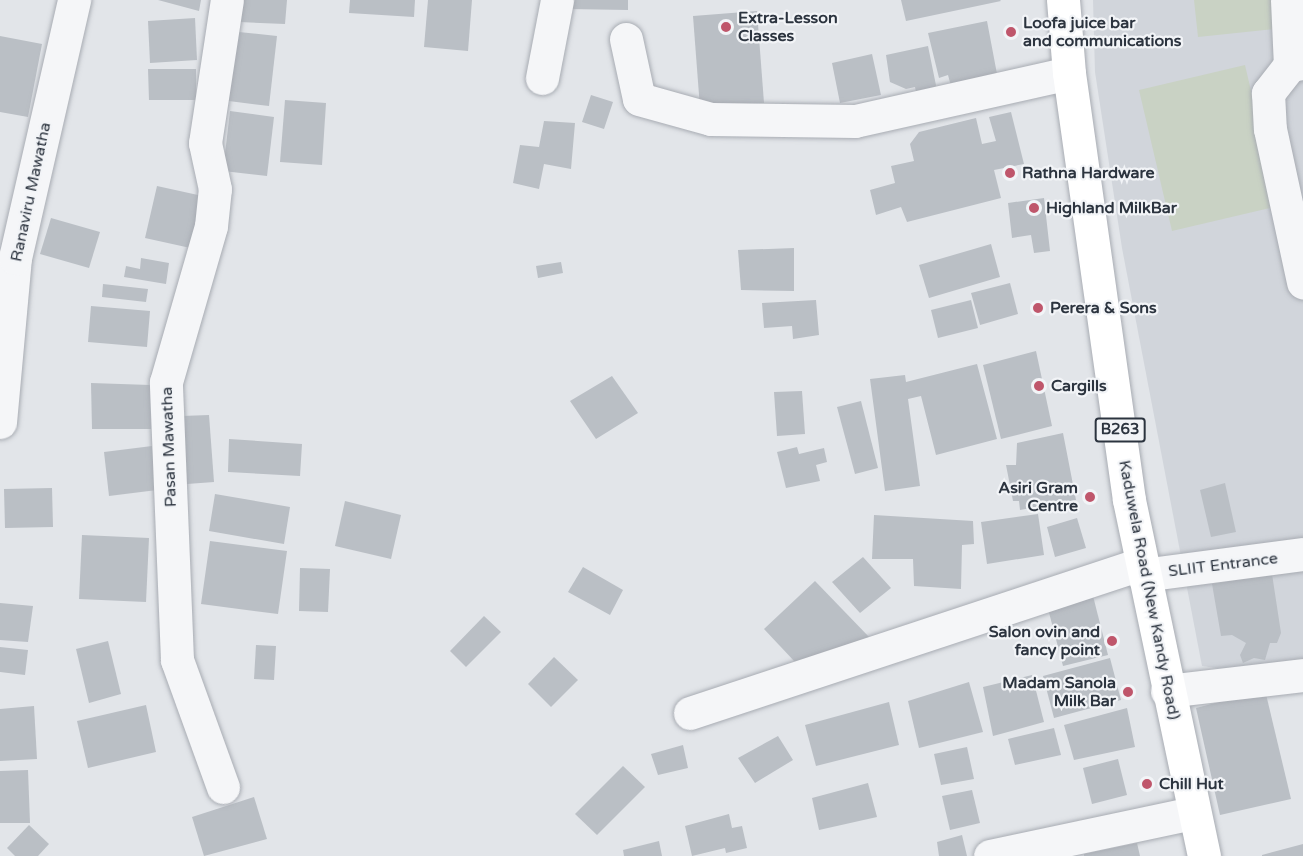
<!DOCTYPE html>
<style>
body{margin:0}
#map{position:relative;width:1303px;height:856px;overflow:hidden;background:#e2e5e9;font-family:"Varela Round",sans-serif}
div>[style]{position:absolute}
.built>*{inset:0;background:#d1d5db}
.green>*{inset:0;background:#c9d2c4}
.building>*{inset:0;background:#babfc5}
.roads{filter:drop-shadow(0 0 2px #a8acb3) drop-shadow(0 0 2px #a8acb3)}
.minor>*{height:33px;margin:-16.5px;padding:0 16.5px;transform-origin:16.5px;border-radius:16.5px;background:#f5f6f8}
.major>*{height:33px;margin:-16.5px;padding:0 16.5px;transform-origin:16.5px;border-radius:16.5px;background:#fff}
.dots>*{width:16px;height:16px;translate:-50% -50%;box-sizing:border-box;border:3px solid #f2f4f7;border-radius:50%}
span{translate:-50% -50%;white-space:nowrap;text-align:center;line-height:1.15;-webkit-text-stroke:4.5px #f2f4f7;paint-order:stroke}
.shield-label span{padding:2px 4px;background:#f2f4f7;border:2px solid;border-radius:4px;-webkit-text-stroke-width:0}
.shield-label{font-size:15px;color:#2c343f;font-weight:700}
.poi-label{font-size:16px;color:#2c343f;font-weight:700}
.left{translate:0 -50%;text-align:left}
.right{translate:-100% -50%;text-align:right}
.street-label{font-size:16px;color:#2c343f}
</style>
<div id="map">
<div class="built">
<i style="clip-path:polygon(1093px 0,1303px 0,1303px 665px,1230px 670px,1202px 666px,1122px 248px,1095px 72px)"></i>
</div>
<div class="green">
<i style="clip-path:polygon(1194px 0,1272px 0,1275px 29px,1198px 37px)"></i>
<i style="clip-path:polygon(1245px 65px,1278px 206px,1172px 231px,1139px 90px)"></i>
</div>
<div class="building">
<i style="clip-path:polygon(158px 0,201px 0,199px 11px)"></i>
<i style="clip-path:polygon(240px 0,287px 0,285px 24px,239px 22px)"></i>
<i style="clip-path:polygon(350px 0,415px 0,414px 17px,349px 13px)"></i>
<i style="clip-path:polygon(428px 0,472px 0,468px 51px,424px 47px)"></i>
<i style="clip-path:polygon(568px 0,628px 0,628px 10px,568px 9px)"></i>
<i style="clip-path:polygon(901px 0,1000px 0,1001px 1px,906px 21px)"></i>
<i style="clip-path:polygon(757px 11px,764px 103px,700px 108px,693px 16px)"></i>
<i style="clip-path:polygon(195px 18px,197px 60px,150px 63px,148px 21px)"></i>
<i style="clip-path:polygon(987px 21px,997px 74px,951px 86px,948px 75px,939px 78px,928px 33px)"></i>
<i style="clip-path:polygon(229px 31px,277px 36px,269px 106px,221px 100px)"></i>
<i style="clip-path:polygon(0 36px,42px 44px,28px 117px,0 112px)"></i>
<i style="clip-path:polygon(928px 46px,939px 100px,919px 106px,915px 87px,906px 89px,890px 82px,886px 55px)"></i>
<i style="clip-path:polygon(872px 54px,881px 95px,840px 103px,832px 63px)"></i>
<i style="clip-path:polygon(148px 69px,196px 69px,196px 100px,149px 100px)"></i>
<i style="clip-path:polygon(591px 95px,613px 102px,604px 129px,582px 122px)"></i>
<i style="clip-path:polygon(285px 100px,326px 103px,322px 165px,280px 162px)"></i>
<i style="clip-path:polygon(230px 111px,274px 117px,267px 176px,223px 171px)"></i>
<i style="clip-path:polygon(1011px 112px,1024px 164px,994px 170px,1001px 198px,907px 222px,901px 207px,876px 215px,870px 190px,895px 183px,891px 166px,914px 161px,910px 144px,919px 132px,976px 118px,982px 144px,996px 141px,989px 117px)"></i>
<i style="clip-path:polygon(544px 121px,575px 123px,571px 169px,544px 164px,539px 189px,513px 183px,520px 145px,539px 147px)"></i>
<i style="clip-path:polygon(157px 186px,207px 197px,195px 249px,145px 238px)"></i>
<i style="clip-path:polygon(1044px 198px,1050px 251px,1034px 253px,1031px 235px,1012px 238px,1008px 203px)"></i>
<i style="clip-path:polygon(51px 218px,100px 232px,89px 268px,40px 254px)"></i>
<i style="clip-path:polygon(991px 244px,1000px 277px,929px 298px,919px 265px)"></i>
<i style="clip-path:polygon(794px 248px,794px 291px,741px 290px,738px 250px)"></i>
<i style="clip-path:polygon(141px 258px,169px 263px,166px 284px,124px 277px,126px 266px,140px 269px)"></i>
<i style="clip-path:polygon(561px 262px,563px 273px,538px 278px,536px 266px)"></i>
<i style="clip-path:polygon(1010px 283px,1018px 314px,980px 325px,971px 293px)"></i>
<i style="clip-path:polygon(103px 284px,148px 289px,146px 302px,102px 297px)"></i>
<i style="clip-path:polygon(816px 300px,819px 335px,793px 339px,792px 326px,764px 328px,762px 303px)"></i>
<i style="clip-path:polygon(971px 300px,978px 328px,938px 338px,931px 310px)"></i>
<i style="clip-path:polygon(91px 306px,150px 311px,147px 347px,88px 342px)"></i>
<i style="clip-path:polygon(1036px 351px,1052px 426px,1001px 439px,983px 365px)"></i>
<i style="clip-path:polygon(977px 364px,997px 439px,936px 455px,921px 396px,908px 399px,920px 486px,885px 491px,870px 379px,905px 375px,906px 382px)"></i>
<i style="clip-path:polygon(612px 376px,638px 413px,596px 439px,570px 401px)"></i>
<i style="clip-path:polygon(91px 383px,150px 385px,151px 429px,92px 429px)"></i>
<i style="clip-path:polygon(802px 391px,805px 434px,777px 436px,774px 392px)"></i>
<i style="clip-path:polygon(861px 401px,878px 468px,855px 474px,837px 407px)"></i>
<i style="clip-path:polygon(209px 415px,214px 482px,187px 484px,182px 416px)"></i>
<i style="clip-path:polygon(1063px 433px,1076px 500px,1020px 510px,1019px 501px,1013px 501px,1006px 465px,1016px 465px,1017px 443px)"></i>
<i style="clip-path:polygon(229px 439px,302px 444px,300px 476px,228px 472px)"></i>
<i style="clip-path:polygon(152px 446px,157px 490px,109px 496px,104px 452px)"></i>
<i style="clip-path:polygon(797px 447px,799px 454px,824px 448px,827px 462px,816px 465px,820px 481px,786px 488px,777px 452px)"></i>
<i style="clip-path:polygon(1225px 483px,1236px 532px,1211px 537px,1200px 490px)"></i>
<i style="clip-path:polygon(52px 488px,53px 527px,5px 528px,4px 489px)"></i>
<i style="clip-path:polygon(215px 494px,290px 507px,284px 544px,209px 531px)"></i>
<i style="clip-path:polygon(345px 501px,401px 515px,391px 559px,335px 546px)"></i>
<i style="clip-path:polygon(1038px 514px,1044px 555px,987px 564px,981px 522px)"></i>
<i style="clip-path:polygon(874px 515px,973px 521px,974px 544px,962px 545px,961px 589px,914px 586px,913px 559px,872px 559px)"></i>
<i style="clip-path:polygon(1077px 518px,1086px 548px,1055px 557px,1047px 527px)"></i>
<i style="clip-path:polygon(82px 535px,149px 538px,146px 602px,79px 599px)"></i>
<i style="clip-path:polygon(210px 541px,287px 551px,278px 614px,201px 604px)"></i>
<i style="clip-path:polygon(863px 557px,891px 588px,860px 613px,832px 582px)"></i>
<i style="clip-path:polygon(583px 567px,623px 590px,610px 615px,568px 592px)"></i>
<i style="clip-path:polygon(300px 568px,330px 569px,328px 612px,299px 611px)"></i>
<i style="clip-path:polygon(1272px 574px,1281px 633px,1277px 643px,1270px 643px,1265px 660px,1254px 658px,1243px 663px,1240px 655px,1246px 643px,1232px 635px,1221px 636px,1212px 584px)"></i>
<i style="clip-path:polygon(815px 581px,871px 639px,795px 662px,764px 629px)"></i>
<i style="clip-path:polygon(1092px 592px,1108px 655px,1063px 666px,1047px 605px)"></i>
<i style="clip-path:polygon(0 603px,33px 606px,28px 642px,0 640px)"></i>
<i style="clip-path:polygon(484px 616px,501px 632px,466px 667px,450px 651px)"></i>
<i style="clip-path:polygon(108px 641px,121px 694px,89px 703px,76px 649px)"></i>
<i style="clip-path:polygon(256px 645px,276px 646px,274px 680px,254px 679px)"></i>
<i style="clip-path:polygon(0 647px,28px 650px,25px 675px,0 672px)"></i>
<i style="clip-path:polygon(554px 657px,578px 680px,551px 707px,528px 684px)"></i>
<i style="clip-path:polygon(1110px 658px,1121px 700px,1054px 718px,1043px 676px)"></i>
<i style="clip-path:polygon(1032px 675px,1044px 722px,993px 736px,983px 687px)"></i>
<i style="clip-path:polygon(969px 682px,983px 732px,919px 748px,908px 701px)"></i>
<i style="clip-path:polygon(1265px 690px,1291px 799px,1220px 815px,1196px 708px)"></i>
<i style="clip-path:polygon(889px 702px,899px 745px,816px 766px,805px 725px)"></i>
<i style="clip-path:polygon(146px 705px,156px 752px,88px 768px,77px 721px)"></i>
<i style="clip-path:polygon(34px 706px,37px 759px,0 761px,0 709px)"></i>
<i style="clip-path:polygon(1127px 708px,1135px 747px,1074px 760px,1064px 725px)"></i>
<i style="clip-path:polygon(1054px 728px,1061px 755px,1015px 765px,1008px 739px)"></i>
<i style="clip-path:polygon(778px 736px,793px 760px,755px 783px,738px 758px)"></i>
<i style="clip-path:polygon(683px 745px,688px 768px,658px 775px,651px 754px)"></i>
<i style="clip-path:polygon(967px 747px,974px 779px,941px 785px,934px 754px)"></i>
<i style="clip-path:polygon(1118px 759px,1127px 795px,1092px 804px,1083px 768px)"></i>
<i style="clip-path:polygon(623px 766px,645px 787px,597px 835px,575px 814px)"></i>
<i style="clip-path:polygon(28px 770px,30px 823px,0 823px,0 771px)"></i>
<i style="clip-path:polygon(868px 783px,877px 817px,819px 830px,812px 798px)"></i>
<i style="clip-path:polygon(972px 790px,980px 823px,950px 830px,942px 796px)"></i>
<i style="clip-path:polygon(254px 797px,267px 839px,204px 856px,192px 817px)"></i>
<i style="clip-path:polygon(729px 814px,732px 828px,742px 826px,747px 848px,726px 853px,725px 848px,692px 856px,685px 826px)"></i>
<i style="clip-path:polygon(29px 825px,49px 844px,38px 856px,15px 856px,7px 848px)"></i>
<i style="clip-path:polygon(962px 835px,967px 856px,939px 856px,937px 842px)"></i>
<i style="clip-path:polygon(659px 841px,662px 856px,624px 856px,623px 850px)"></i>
<i style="clip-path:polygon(1137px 843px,1140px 856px,1084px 856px,1084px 854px)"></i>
<i style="clip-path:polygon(1303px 844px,1303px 856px,1262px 856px,1262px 855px)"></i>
</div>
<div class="roads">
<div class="minor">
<i style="left:1287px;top:0;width:65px;rotate:87.4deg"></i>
<i style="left:626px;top:39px;width:61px;rotate:77.8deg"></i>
<i style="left:639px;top:99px;width:75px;rotate:15.5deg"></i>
<i style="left:711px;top:119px;width:144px;rotate:0.8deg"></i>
<i style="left:855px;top:121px;width:219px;rotate:-12.6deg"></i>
<i style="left:1303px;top:63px;width:13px;rotate:171deg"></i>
<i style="left:1290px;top:65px;width:36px;rotate:128deg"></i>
<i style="left:1268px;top:93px;width:36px;rotate:87deg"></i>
<i style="left:1270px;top:129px;width:157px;rotate:77.8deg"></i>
<i style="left:542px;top:78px;width:79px;rotate:-79.1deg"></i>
<i style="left:0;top:422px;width:165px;rotate:-84.8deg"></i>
<i style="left:15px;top:258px;width:265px;rotate:-77.1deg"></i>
<i style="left:1143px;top:575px;width:161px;rotate:-7.5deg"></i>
<i style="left:1167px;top:691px;width:137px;rotate:-6.7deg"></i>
<i style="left:690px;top:713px;width:475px;rotate:-18.3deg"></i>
<i style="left:223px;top:787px;width:135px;rotate:-109.9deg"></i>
<i style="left:177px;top:660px;width:278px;rotate:-92.3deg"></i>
<i style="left:166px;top:382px;width:162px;rotate:-73.9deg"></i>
<i style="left:211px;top:226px;width:37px;rotate:-84deg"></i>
<i style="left:215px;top:189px;width:47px;rotate:-102.3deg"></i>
<i style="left:205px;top:143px;width:145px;rotate:-81.3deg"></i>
<i style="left:990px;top:856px;width:208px;rotate:-12deg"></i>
</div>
<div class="major">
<i style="left:1063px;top:0;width:73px;rotate:85.3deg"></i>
<i style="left:1069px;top:73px;width:431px;rotate:82deg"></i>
<i style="left:1129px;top:500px;width:364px;rotate:78.1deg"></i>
</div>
</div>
<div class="dots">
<i style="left:726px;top:27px;background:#bf566b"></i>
<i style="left:1011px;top:32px;background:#bf566b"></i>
<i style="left:1010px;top:173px;background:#bf566b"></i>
<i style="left:1034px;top:208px;background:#bf566b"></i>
<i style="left:1038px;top:308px;background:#bf566b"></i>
<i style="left:1039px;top:386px;background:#bf566b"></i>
<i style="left:1090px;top:497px;background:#bf566b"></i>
<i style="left:1112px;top:641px;background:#bf566b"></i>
<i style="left:1128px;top:692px;background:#bf566b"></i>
<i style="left:1147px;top:784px;background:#bf566b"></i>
</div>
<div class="shield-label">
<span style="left:1120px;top:430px">B263</span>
</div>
<div class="poi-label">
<span class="left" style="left:738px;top:27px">Extra-Lesson<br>Classes</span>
<span class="left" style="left:1023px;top:32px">Loofa juice bar<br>and communications</span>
<span class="left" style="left:1022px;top:173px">Rathna Hardware</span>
<span class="left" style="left:1046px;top:208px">Highland MilkBar</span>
<span class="left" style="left:1050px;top:308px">Perera &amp; Sons</span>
<span class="left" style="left:1051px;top:386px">Cargills</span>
<span class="right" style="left:1078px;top:497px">Asiri Gram<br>Centre</span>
<span class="right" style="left:1100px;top:641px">Salon ovin and<br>fancy point</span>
<span class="right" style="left:1116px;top:692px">Madam Sanola<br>Milk Bar</span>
<span class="left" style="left:1159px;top:784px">Chill Hut</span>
</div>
<div class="street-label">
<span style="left:31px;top:192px;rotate:-78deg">Ranaviru Mawatha</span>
<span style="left:169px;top:447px;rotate:-92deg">Pasan Mawatha</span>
<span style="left:1223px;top:565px;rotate:-7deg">SLIIT Entrance</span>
<span style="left:1149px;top:590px;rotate:79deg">Kaduwela Road (New Kandy Road)</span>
</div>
</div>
